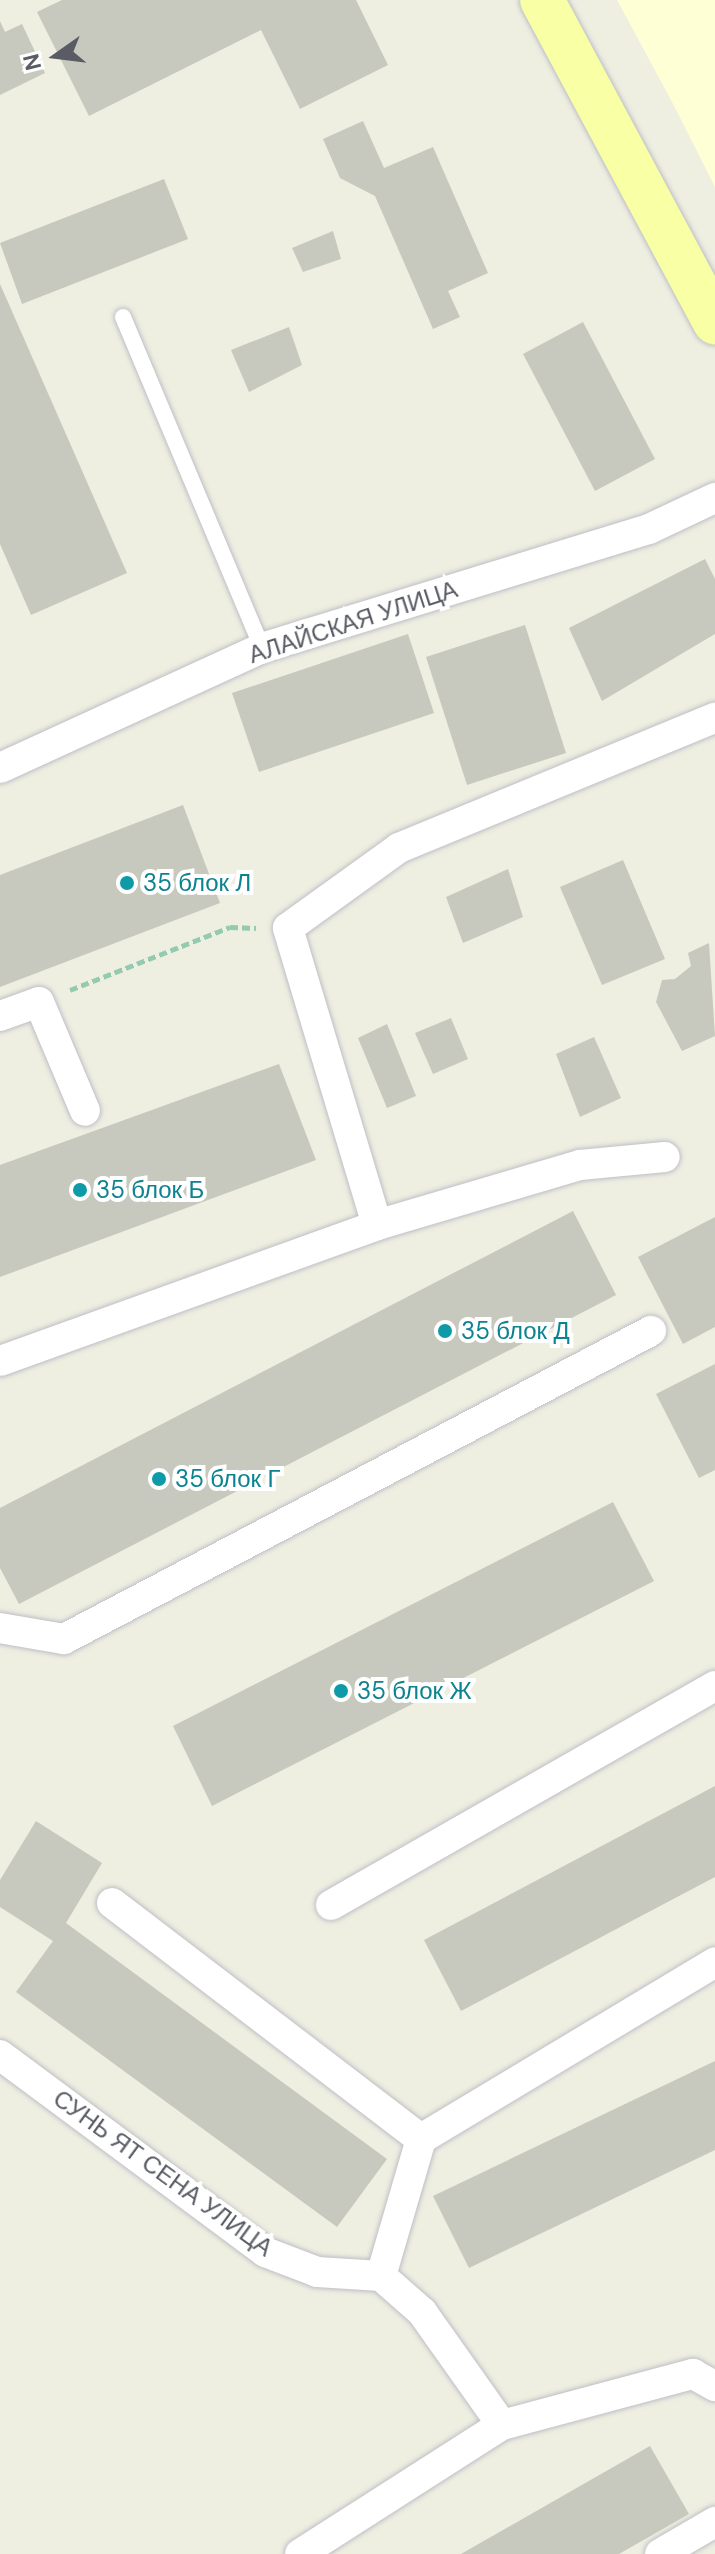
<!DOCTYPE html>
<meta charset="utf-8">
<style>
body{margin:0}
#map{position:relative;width:715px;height:2554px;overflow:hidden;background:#eeeee1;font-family:"DM Sans",sans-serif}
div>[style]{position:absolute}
.commercial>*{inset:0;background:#ffffd5}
.building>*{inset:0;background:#c8c9be}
.path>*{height:5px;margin-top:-2.5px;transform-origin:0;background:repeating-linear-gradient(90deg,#93cab0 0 8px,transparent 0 12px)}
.roads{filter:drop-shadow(0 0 2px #bebfc6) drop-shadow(0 0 2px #bebfc6)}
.service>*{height:16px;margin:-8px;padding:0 8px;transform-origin:8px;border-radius:8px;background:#fff}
.minor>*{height:30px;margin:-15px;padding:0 15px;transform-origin:15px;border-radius:15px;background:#fff}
.primary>*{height:44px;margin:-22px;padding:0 22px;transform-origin:22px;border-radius:22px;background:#f9ffa5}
.dots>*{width:22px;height:22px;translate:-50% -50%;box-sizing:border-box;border:4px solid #fff;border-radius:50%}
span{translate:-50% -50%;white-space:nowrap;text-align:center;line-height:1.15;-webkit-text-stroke:8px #fff;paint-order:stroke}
.street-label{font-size:24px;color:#595c64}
.culture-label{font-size:24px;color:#0d838f}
.left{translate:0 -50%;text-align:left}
.north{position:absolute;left:16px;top:16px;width:80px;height:80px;-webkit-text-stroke:6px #fff;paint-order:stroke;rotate:256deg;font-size:22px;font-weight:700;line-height:32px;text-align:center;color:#595c64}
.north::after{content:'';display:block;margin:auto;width:28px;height:36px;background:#595c64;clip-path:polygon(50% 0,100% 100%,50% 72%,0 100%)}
</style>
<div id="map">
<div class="commercial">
<i style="clip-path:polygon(617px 0,715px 0,715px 187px,671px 100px)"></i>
</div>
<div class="building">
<i style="clip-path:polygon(62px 0,356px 0,388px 65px,300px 109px,261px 30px,89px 116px,37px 12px)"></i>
<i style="clip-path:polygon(0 21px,5px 32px,22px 24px,45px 73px,0 95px)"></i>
<i style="clip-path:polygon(363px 121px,384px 168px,433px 147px,488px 273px,448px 291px,460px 317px,433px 329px,375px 196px,340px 178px,323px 139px)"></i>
<i style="clip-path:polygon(164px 179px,188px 239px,22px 304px,0 243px)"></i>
<i style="clip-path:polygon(333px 231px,341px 259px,303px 272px,292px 248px)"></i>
<i style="clip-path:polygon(0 284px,127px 573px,31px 615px,0 544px)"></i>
<i style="clip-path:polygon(583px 322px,655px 459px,595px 491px,523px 354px)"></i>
<i style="clip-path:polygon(289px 327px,302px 365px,249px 392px,231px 350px)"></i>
<i style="clip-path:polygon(705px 559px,715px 579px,715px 634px,602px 701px,569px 628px)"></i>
<i style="clip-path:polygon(525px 625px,566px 753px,467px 785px,426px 657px)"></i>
<i style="clip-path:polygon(408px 634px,434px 713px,259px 772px,232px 693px)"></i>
<i style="clip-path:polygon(183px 805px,220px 903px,0 987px,0 875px)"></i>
<i style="clip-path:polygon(623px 860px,665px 959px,602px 985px,560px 887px)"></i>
<i style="clip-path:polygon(508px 869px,523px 917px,463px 943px,446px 897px)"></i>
<i style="clip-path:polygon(709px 943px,715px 1036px,682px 1051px,656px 1002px,662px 980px,675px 979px,691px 966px,688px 953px)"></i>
<i style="clip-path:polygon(451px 1018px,468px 1059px,433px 1074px,415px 1033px)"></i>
<i style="clip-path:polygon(387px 1024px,416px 1096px,387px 1108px,358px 1038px)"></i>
<i style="clip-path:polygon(594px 1037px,621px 1098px,580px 1117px,556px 1054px)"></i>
<i style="clip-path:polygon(279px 1064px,316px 1160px,0 1277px,0 1165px)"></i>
<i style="clip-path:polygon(573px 1211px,616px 1295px,19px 1604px,0 1568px,0 1508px)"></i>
<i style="clip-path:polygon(715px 1217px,715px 1327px,683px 1344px,638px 1257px)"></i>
<i style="clip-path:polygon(715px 1364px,715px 1470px,699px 1478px,656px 1394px)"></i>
<i style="clip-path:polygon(613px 1502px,654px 1581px,212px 1806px,173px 1726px)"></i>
<i style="clip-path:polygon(715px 1786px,715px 1877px,461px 2011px,424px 1940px)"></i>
<i style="clip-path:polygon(36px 1821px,102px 1863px,66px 1923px,387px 2159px,337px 2227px,16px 1992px,53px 1941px,0 1907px,0 1880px)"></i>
<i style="clip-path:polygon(715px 2061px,715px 2150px,469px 2268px,433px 2196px)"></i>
<i style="clip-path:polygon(650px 2446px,689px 2514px,619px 2554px,461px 2554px)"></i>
</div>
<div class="path">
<i style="left:70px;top:990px;width:172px;rotate:-21.5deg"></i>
<i style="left:230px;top:927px;width:26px;rotate:2deg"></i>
</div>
<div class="roads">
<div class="service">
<i style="left:123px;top:317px;width:359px;rotate:67.2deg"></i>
</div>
<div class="minor">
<i style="left:0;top:768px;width:288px;rotate:-24.6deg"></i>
<i style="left:262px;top:648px;width:405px;rotate:-17.1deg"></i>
<i style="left:649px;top:529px;width:73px;rotate:-25.2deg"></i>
<i style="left:0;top:1016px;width:41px;rotate:-19.7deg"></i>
<i style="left:39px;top:1002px;width:118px;rotate:67.1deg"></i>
<i style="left:377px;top:1225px;width:310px;rotate:-106.7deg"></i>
<i style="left:288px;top:928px;width:137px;rotate:-35.8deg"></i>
<i style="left:399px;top:848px;width:342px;rotate:-22.4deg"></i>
<i style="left:0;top:1361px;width:401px;rotate:-19.8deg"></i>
<i style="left:377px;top:1225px;width:212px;rotate:-16.5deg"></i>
<i style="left:580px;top:1165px;width:85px;rotate:-5.4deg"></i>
<i style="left:0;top:1628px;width:65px;rotate:9.8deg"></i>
<i style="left:64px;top:1639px;width:663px;rotate:-27.69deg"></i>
<i style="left:112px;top:1903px;width:389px;rotate:37.4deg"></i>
<i style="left:331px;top:1905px;width:442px;rotate:-29.7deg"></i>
<i style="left:0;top:2055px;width:330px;rotate:36.6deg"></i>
<i style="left:265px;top:2252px;width:56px;rotate:21deg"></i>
<i style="left:317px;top:2272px;width:64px;rotate:3.6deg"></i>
<i style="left:381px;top:2276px;width:55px;rotate:41.3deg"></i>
<i style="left:422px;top:2312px;width:138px;rotate:54.7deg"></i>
<i style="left:381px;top:2276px;width:143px;rotate:-73.7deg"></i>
<i style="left:421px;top:2139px;width:343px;rotate:-31deg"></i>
<i style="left:300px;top:2554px;width:240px;rotate:-32.6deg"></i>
<i style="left:502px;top:2425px;width:198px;rotate:-15deg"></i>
<i style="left:693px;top:2374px;width:25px;rotate:29deg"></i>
<i style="left:660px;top:2554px;width:64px;rotate:-30.2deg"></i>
</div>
<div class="primary">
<i style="left:542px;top:0;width:366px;rotate:61.8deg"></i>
</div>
</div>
<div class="dots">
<i style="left:127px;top:883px;background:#0f9aa8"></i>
<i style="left:80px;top:1190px;background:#0f9aa8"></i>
<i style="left:445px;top:1331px;background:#0f9aa8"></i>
<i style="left:159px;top:1479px;background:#0f9aa8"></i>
<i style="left:341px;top:1691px;background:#0f9aa8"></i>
</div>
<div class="street-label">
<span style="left:353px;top:622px;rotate:-18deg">АЛАЙСКАЯ УЛИЦА</span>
<span style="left:163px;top:2173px;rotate:36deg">СУНЬ ЯТ СЕНА УЛИЦА</span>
</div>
<div class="culture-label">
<span class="left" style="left:143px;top:883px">35 блок Л</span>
<span class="left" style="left:96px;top:1190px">35 блок Б</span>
<span class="left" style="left:461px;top:1331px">35 блок Д</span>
<span class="left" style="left:175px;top:1479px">35 блок Г</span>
<span class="left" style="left:357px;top:1691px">35 блок Ж</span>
</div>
<div class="north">N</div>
</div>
